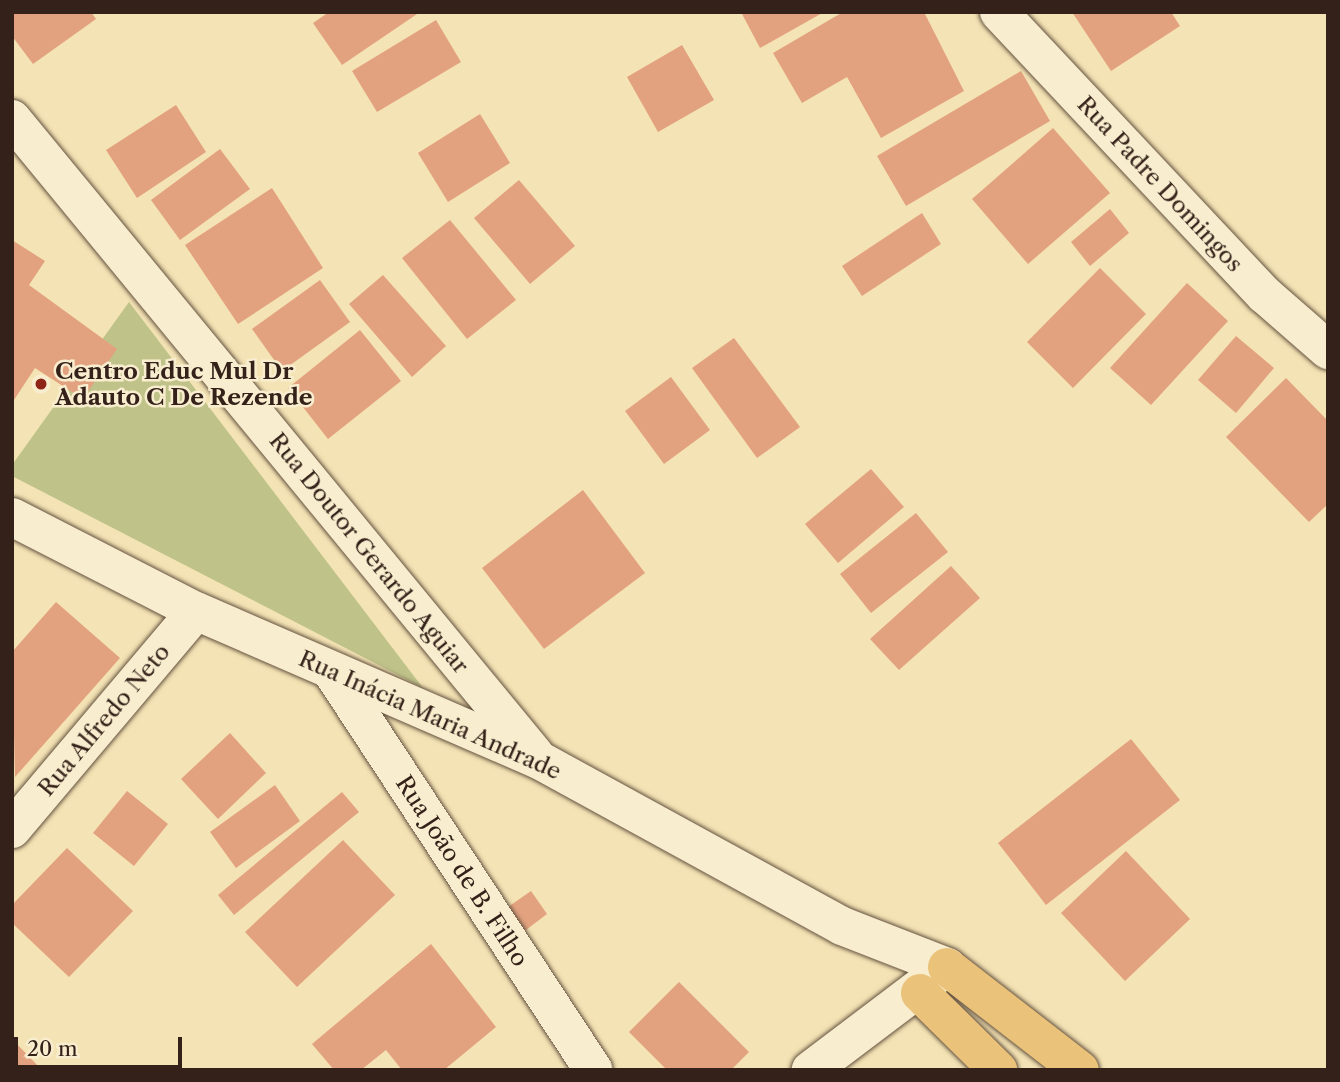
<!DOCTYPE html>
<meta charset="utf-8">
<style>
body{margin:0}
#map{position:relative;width:1340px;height:1082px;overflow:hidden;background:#f4e3b4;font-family:"Libre Caslon Text",serif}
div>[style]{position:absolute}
.green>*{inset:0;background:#bfc38a}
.building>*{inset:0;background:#e3a27f}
.roads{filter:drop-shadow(0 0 2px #645240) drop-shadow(0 0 2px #645240)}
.minor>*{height:38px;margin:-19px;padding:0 19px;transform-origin:19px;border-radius:19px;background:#f8edce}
.major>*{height:38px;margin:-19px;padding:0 19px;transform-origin:19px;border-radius:19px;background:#eac27a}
.dots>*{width:19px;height:19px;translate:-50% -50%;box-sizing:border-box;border:4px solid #f8edce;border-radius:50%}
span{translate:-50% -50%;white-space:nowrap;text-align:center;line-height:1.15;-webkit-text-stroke:5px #f8edce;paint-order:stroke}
.street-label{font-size:23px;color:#342119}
.poi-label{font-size:23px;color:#342119;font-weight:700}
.left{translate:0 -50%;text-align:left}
.frame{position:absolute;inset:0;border:14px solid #342119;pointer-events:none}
.scale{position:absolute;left:14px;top:1037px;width:168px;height:32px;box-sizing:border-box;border:4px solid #342119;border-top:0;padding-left:9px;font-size:21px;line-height:24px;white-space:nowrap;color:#342119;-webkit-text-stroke:5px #f8edce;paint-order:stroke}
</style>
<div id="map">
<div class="green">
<i style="clip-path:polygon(129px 302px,423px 688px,12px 476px,12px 465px)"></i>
</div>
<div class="building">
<i style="clip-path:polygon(12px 12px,91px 12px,96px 19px,33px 64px,12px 36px)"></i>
<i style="clip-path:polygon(329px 12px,420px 12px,342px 65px,313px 23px)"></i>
<i style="clip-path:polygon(741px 12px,824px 12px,760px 48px)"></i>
<i style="clip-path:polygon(843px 12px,924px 12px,964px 91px,881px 138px,847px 77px,802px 103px,773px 53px)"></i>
<i style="clip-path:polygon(1072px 12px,1171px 12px,1180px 26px,1111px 71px)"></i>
<i style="clip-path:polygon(436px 20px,461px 62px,377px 112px,352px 71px)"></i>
<i style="clip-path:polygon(682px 45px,714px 100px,658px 132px,627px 77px)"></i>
<i style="clip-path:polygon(1021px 71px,1050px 121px,906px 206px,877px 156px)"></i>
<i style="clip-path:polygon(176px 105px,206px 152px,137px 198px,106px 150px)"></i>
<i style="clip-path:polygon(480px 114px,510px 163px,448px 202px,418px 153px)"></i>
<i style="clip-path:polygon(1053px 128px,1110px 193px,1028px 264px,972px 199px)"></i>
<i style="clip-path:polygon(220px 149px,250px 189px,180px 240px,151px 200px)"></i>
<i style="clip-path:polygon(519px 180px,575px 246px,530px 284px,474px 218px)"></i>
<i style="clip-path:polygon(272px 188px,323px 268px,238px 324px,185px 245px)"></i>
<i style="clip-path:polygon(1110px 209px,1129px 233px,1090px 266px,1071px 242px)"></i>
<i style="clip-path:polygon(922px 213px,941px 244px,862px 296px,842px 266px)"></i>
<i style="clip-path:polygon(450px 220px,516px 300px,467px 339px,402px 258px)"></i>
<i style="clip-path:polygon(12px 240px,45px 261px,29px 285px,117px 349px,83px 399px,35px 368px,12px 403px)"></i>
<i style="clip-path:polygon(1100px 268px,1146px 314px,1073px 388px,1027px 342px)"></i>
<i style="clip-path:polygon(383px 275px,446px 346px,412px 377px,349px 304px)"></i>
<i style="clip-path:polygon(320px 280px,350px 322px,282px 371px,252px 329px)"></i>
<i style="clip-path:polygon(1187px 283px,1228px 321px,1151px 405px,1110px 368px)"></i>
<i style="clip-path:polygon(360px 330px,401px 381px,328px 439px,288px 388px)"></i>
<i style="clip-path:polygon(1236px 336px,1274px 368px,1236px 413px,1198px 380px)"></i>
<i style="clip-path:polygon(734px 338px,800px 427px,757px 458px,692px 368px)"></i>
<i style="clip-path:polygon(671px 377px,710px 430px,664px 464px,625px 411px)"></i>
<i style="clip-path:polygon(1286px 378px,1328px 421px,1328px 504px,1309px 522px,1226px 437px)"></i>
<i style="clip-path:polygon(871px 469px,904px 507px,838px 563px,805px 524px)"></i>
<i style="clip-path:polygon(583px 490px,645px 573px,544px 649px,482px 568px)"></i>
<i style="clip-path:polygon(916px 513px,948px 552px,871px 613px,840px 574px)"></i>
<i style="clip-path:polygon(951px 566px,980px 598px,899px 670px,870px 639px)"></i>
<i style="clip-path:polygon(56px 602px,120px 658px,15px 777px,12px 652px)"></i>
<i style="clip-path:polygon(230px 733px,266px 773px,218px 819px,181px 779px)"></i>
<i style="clip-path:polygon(1131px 739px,1180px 800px,1046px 905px,998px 843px)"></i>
<i style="clip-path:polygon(275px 785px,300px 821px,236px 868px,210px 832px)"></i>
<i style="clip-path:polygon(127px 791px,168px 824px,134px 866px,93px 833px)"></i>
<i style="clip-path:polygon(342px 792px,359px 812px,234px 915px,218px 895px)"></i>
<i style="clip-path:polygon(343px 840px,395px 895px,297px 987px,245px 932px)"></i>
<i style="clip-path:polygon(67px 848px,133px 911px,69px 977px,12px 923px,12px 905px)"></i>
<i style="clip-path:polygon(1126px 851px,1190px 919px,1125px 981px,1061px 913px)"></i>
<i style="clip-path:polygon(531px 891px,547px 914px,522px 933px,505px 909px)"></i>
<i style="clip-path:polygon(431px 944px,496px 1027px,444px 1070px,402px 1070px,386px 1050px,361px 1070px,334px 1070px,312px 1044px)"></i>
<i style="clip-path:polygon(679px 982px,749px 1052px,731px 1070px,667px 1070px,629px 1032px)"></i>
<i style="clip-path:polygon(12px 1039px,42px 1070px,12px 1070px)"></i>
</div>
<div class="roads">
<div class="minor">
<i style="left:999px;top:12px;width:388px;rotate:46.8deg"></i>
<i style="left:1265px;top:295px;width:84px;rotate:41.1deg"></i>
<i style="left:12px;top:119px;width:823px;rotate:50.57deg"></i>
<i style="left:12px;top:517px;width:207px;rotate:27.1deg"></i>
<i style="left:196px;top:611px;width:374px;rotate:23.5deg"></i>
<i style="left:539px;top:760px;width:345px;rotate:28.7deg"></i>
<i style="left:842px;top:926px;width:113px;rotate:21.3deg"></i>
<i style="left:947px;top:967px;width:171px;rotate:142.9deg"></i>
<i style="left:332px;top:672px;width:476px;rotate:56.7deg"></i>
<i style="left:12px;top:829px;width:285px;rotate:-49.8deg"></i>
</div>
<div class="major">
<i style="left:947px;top:967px;width:168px;rotate:37.8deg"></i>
<i style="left:920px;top:993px;width:110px;rotate:44.6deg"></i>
</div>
</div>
<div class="dots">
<i style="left:41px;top:384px;background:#8f2418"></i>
</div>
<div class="street-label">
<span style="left:1160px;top:184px;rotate:47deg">Rua Padre Domingos</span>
<span style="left:369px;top:553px;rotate:51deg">Rua Doutor Gerardo Aguiar</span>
<span style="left:430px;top:715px;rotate:24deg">Rua Inácia Maria Andrade</span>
<span style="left:104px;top:720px;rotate:-50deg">Rua Alfredo Neto</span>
<span style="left:462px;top:871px;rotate:57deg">Rua João de B. Filho</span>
</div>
<div class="poi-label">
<span class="left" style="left:55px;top:384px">Centro Educ Mul Dr<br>Adauto C De Rezende</span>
</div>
<div class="frame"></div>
<div class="scale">20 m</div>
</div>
